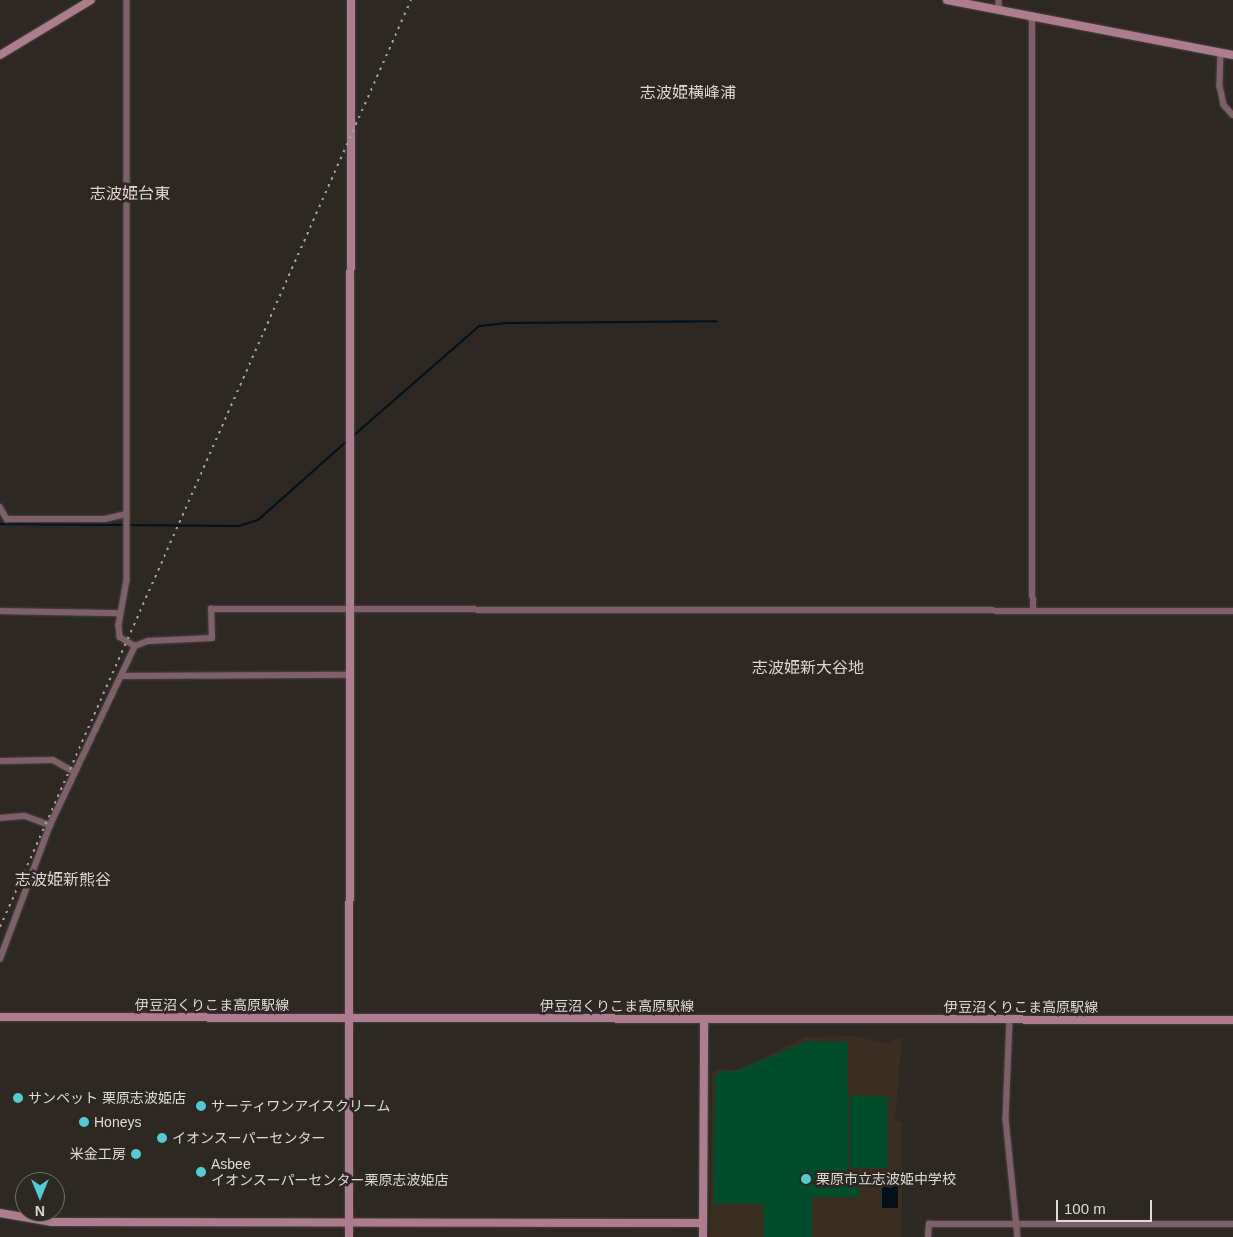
<!DOCTYPE html>
<meta charset="utf-8">
<style>
body{margin:0}
#map{position:relative;width:1233px;height:1237px;overflow:hidden;background:#2d2822;font-family:Arial,"Noto Sans JP",sans-serif}
div>[style]{position:absolute}
.education>*{inset:0;background:#3b2e20}
.green>*{inset:0;background:#004d2d}
.water>*{inset:0;background:#00111b}
.stream>*{height:2px;margin:-1px;padding:0 1px;transform-origin:1px;border-radius:1px;background:#00111b}
.roads{filter:drop-shadow(0 0 1px #49453f) drop-shadow(0 0 1px #49453f)}
.street>*{height:5.5px;margin:-2.75px;padding:0 2.75px;transform-origin:2.75px;border-radius:2.75px;background:#7e5f6a}
.secondary>*{height:8px;margin:-4px;padding:0 4px;transform-origin:4px;border-radius:4px;background:#ad7d8e}
.rail>*{height:2px;margin-top:-1px;transform-origin:0;background:repeating-linear-gradient(90deg,#a4a19c 0 2.5px,transparent 0 7.5px)}
.dots>*{width:14px;height:14px;translate:-50% -50%;box-sizing:border-box;border:2px solid #2d2822;border-radius:50%}
span{translate:-50% -50%;white-space:nowrap;text-align:center;line-height:1.15;-webkit-text-stroke:5px #2d2822;paint-order:stroke}
.street-label{font-size:14px;color:#dedbd7}
.poi-label{font-size:14px;color:#dedbd7}
.left{translate:0 -50%;text-align:left}
.right{translate:-100% -50%;text-align:right}
.quarter-label{font-size:16px;color:#dcd6ce}
.north{position:absolute;left:15px;top:1172px;width:50px;height:50px;box-sizing:border-box;background:#2d2822;border:1px solid #74706a;border-radius:50%;rotate:180deg;font-size:14px;font-weight:700;line-height:20px;text-align:center;color:#dedbd7}
.north::after{content:'';display:block;margin:auto;width:18px;height:22px;background:#51ccd5;clip-path:polygon(50% 0,100% 100%,50% 72%,0 100%)}
.scale{position:absolute;left:1056px;top:1200px;width:96px;height:22px;box-sizing:border-box;border:2px solid #dedbd7;border-top:0;padding-left:6px;font-size:15px;line-height:18px;white-space:nowrap;color:#dedbd7;-webkit-text-stroke:4px #2d2822;paint-order:stroke}
</style>
<div id="map">
<div class="education">
<i style="clip-path:polygon(852px 1036px,887px 1043px,894px 1039px,902px 1039px,895px 1121px,902px 1121px,902px 1237px,710px 1237px,712px 1073px,719px 1069px,737px 1070px,805px 1037px)"></i>
</div>
<div class="green">
<i style="clip-path:polygon(807px 1041px,847px 1042px,848px 1186px,860px 1188px,860px 1197px,812px 1197px,812px 1237px,764px 1237px,764px 1204px,713px 1204px,715px 1078px,720px 1071px,736px 1071px)"></i>
<i style="clip-path:polygon(849px 1096px,888px 1096px,888px 1168px,849px 1168px)"></i>
</div>
<div class="water">
<i style="clip-path:polygon(882px 1185px,898px 1185px,898px 1208px,882px 1208px)"></i>
</div>
<div class="stream">
<i style="left:353px;top:436px;width:167px;rotate:-41.1deg"></i>
<i style="left:479px;top:326px;width:28px;rotate:-6deg"></i>
<i style="left:507px;top:323px;width:209px;rotate:-0.5deg"></i>
<i style="left:0;top:524px;width:239px;rotate:0.5deg"></i>
<i style="left:239px;top:526px;width:20px;rotate:-18deg"></i>
<i style="left:258px;top:520px;width:119px;rotate:-41.6deg"></i>
</div>
<div class="roads">
<div class="street">
<i style="left:127px;top:0;width:580px;rotate:90deg"></i>
<i style="left:127px;top:580px;width:46px;rotate:100.1deg"></i>
<i style="left:119px;top:625px;width:12px;rotate:85deg"></i>
<i style="left:120px;top:637px;width:17px;rotate:31deg"></i>
<i style="left:999px;top:0;width:10px;rotate:90deg"></i>
<i style="left:1032px;top:15px;width:596px;rotate:89.9deg"></i>
<i style="left:1221px;top:53px;width:33px;rotate:92deg"></i>
<i style="left:1220px;top:86px;width:19px;rotate:78deg"></i>
<i style="left:1224px;top:105px;width:13px;rotate:48deg"></i>
<i style="left:0;top:507px;width:14px;rotate:60deg"></i>
<i style="left:7px;top:519px;width:98px"></i>
<i style="left:105px;top:519px;width:22px;rotate:-13deg"></i>
<i style="left:0;top:611px;width:120px;rotate:1deg"></i>
<i style="left:122px;top:676px;width:228px;rotate:-0.3deg"></i>
<i style="left:0;top:761px;width:53px;rotate:-1.1deg"></i>
<i style="left:53px;top:760px;width:25px;rotate:29deg"></i>
<i style="left:0;top:818px;width:25px;rotate:-5deg"></i>
<i style="left:25px;top:816px;width:27px;rotate:20deg"></i>
<i style="left:0;top:959px;width:143px;rotate:-69.5deg"></i>
<i style="left:50px;top:825px;width:198px;rotate:-64.6deg"></i>
<i style="left:135px;top:646px;width:14px;rotate:-21deg"></i>
<i style="left:148px;top:641px;width:64px;rotate:-2.7deg"></i>
<i style="left:212px;top:638px;width:29px;rotate:-92deg"></i>
<i style="left:211px;top:609px;width:1022px;rotate:0.11deg"></i>
<i style="left:1010px;top:1019px;width:100px;rotate:92.3deg"></i>
<i style="left:1006px;top:1119px;width:119px;rotate:84.2deg"></i>
<i style="left:928px;top:1237px;width:13px;rotate:-86deg"></i>
<i style="left:929px;top:1224px;width:304px"></i>
</div>
<div class="secondary">
<i style="left:947px;top:0;width:291px;rotate:10.9deg"></i>
<i style="left:0;top:55px;width:106px;rotate:-31.1deg"></i>
<i style="left:0;top:1017px;width:1233px;rotate:0.14deg"></i>
<i style="left:0;top:1213px;width:53px;rotate:9.8deg"></i>
<i style="left:52px;top:1222px;width:650px;rotate:0.09deg"></i>
<i style="left:349px;top:1237px;width:1237px;rotate:-89.91deg"></i>
<i style="left:703px;top:1237px;width:218px;rotate:-89.7deg"></i>
</div>
</div>
<div class="rail">
<i style="left:0;top:927px;width:1014px;rotate:-66.09deg"></i>
</div>
<div class="dots">
<i style="left:18px;top:1098px;background:#51ccd5"></i>
<i style="left:201px;top:1106px;background:#51ccd5"></i>
<i style="left:84px;top:1122px;background:#51ccd5"></i>
<i style="left:162px;top:1138px;background:#51ccd5"></i>
<i style="left:136px;top:1154px;background:#51ccd5"></i>
<i style="left:201px;top:1172px;background:#51ccd5"></i>
<i style="left:806px;top:1179px;background:#51ccd5"></i>
</div>
<div class="street-label">
<span style="left:212px;top:1005px">伊豆沼くりこま高原駅線</span>
<span style="left:617px;top:1006px">伊豆沼くりこま高原駅線</span>
<span style="left:1021px;top:1007px">伊豆沼くりこま高原駅線</span>
</div>
<div class="poi-label">
<span class="left" style="left:28px;top:1098px">サンペット 栗原志波姫店</span>
<span class="left" style="left:211px;top:1106px">サーティワンアイスクリーム</span>
<span class="left" style="left:94px;top:1122px">Honeys</span>
<span class="left" style="left:172px;top:1138px">イオンスーパーセンター</span>
<span class="right" style="left:126px;top:1154px">米金工房</span>
<span class="left" style="left:211px;top:1172px">Asbee<br>イオンスーパーセンター栗原志波姫店</span>
<span class="left" style="left:816px;top:1179px">栗原市立志波姫中学校</span>
</div>
<div class="quarter-label">
<span style="left:688px;top:93px">志波姫横峰浦</span>
<span style="left:130px;top:194px">志波姫台東</span>
<span style="left:808px;top:668px">志波姫新大谷地</span>
<span style="left:63px;top:880px">志波姫新熊谷</span>
</div>
<div class="north">N</div>
<div class="scale">100 m</div>
</div>
